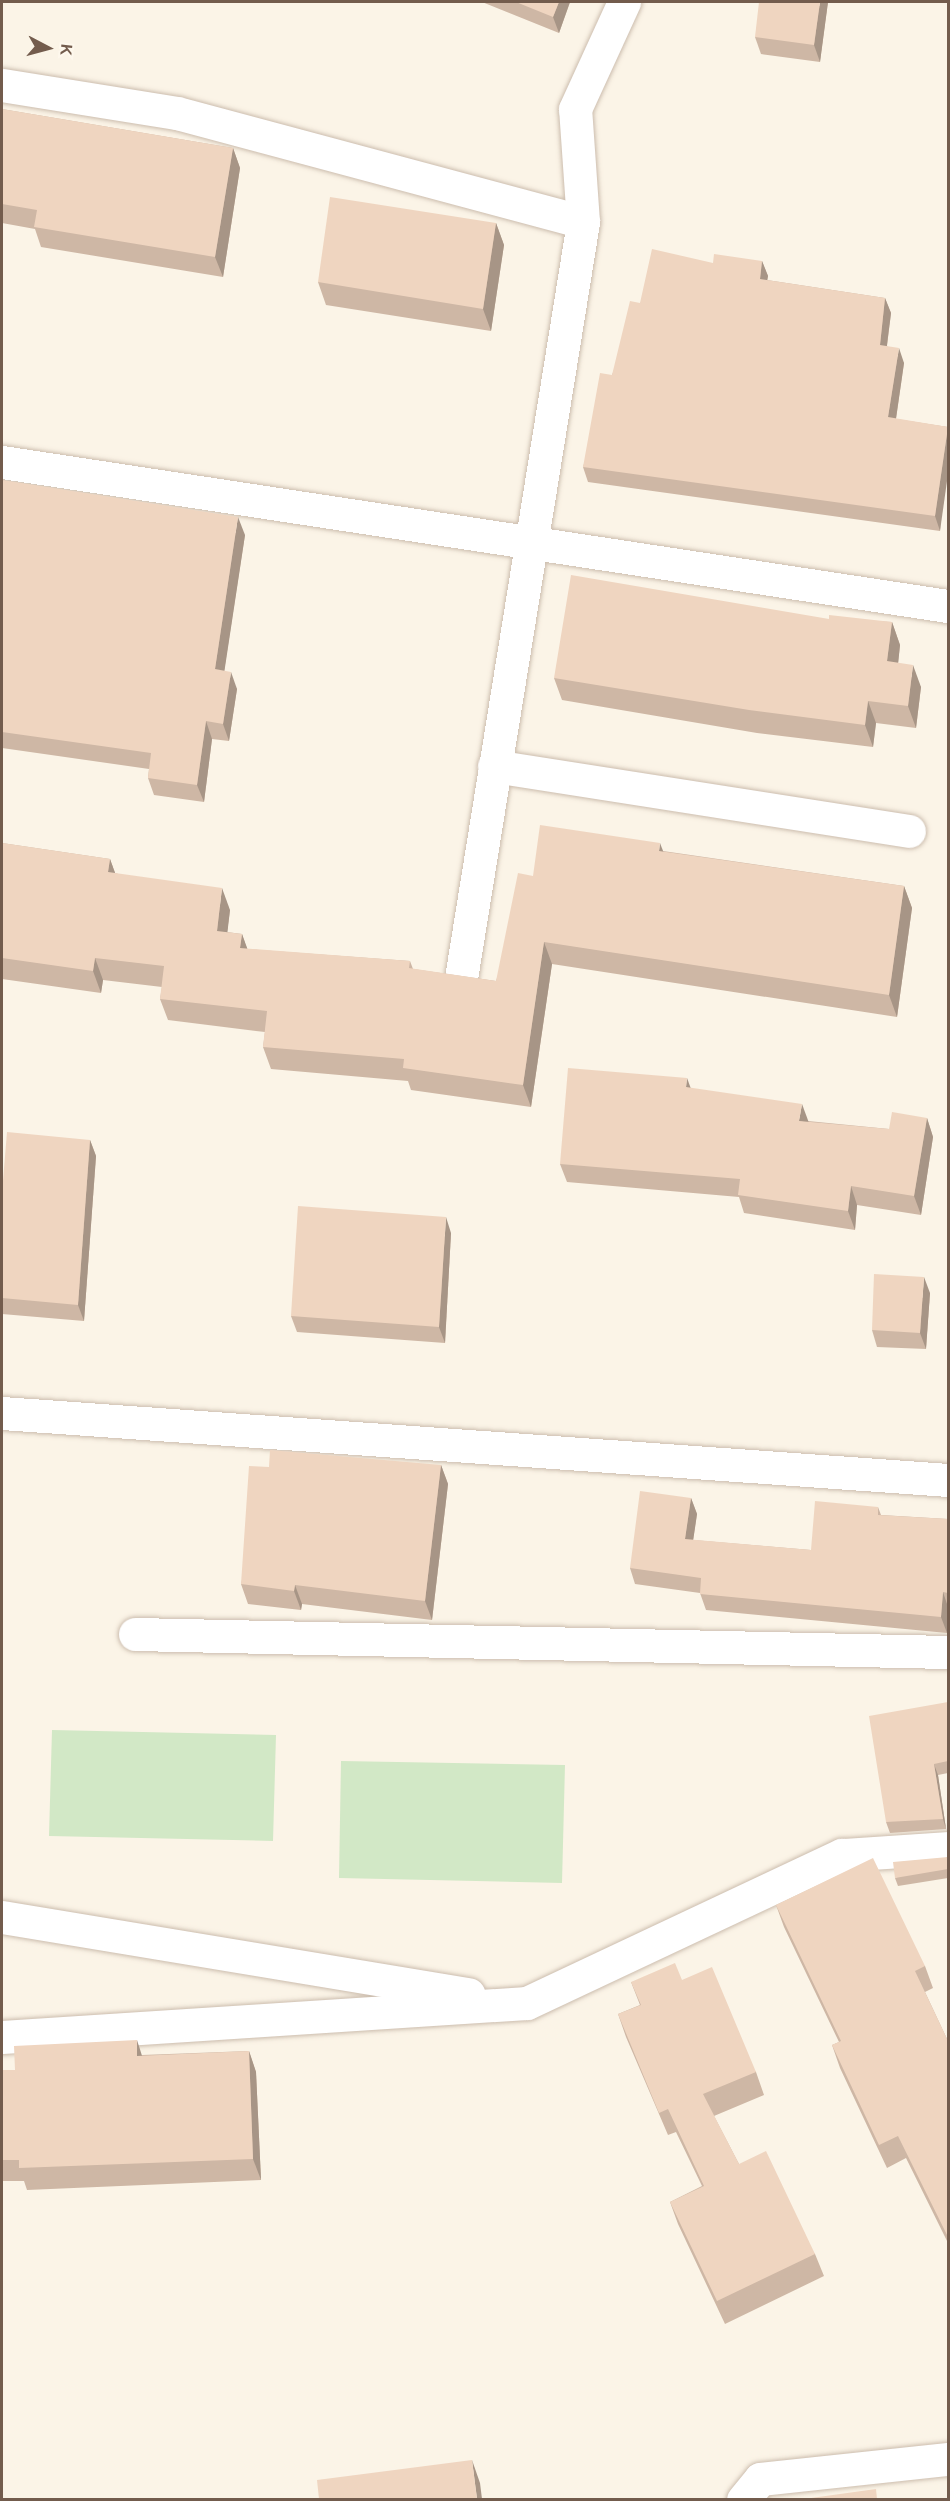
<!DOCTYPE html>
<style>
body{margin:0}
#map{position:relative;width:950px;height:2501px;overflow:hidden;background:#fbf4e7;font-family:Arial,sans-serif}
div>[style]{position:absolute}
.green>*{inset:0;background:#d2e8c6}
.roads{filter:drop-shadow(0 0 2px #ccbdae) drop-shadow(0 0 2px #ccbdae)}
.minor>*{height:33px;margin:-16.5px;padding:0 16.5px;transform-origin:16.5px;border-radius:16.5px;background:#fff}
.wall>*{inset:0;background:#ceb7a5}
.shaded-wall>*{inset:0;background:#a79586}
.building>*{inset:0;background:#efd5c0}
span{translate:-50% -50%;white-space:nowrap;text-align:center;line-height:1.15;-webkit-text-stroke:4.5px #fef8ed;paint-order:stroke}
.frame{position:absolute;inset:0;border:3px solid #735c4d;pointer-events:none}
.north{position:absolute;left:18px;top:18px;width:60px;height:60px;-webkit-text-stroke:4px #fef8ed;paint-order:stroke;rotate:96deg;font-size:16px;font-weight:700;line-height:24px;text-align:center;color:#735c4d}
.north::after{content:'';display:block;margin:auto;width:21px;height:27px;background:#735c4d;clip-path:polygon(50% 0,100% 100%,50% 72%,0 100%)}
</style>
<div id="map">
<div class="green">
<i style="clip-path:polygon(52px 1730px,276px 1735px,273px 1841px,49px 1836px)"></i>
<i style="clip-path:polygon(341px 1761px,565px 1765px,562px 1883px,339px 1878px)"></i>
</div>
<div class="roads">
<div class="minor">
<i style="left:2px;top:85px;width:177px;rotate:9.1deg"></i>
<i style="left:177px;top:113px;width:420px;rotate:15deg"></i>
<i style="left:583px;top:222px;width:113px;rotate:-94deg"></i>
<i style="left:575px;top:109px;width:118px;rotate:-65.4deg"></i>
<i style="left:2px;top:462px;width:957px;rotate:8.66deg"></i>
<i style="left:494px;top:766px;width:420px;rotate:8.9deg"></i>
<i style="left:461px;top:978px;width:766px;rotate:-80.83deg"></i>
<i style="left:2px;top:1413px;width:948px;rotate:4.05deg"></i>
<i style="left:135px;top:1634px;width:813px;rotate:1.27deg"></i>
<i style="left:2px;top:1917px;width:473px;rotate:9.4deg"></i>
<i style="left:2px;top:2037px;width:526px;rotate:-3.71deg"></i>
<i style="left:527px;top:2003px;width:348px;rotate:-25.2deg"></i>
<i style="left:842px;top:1855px;width:106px;rotate:-3.8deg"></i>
<i style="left:743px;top:2500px;width:27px;rotate:-51deg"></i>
<i style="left:760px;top:2479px;width:189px;rotate:-6.1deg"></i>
</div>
</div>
<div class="wall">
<i style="clip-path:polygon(482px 2px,570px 2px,559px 33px)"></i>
<i style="clip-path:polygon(828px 2px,820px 62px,761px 54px,755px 37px)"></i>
<i style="clip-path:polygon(2px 109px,233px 148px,240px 168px,223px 277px,41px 247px,35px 229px,2px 223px)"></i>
<i style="clip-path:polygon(496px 223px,504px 245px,491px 331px,326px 305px,318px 282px)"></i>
<i style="clip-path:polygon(762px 261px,768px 276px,767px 280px,885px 298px,891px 313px,887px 346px,904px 363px,896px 419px,948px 427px,940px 531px,588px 482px,583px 467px,612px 375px,640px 303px,713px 263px)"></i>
<i style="clip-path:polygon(2px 480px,245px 535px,224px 671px,237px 689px,229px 741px,212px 739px,204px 802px,154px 795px,148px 778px,149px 769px,2px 748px)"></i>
<i style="clip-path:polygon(829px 619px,892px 622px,900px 645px,898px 663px,921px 687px,916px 728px,876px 723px,873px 747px,757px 733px,562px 700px,554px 678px)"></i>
<i style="clip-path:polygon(2px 843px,110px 859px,115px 873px,230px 910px,227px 932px,242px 934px,247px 949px,410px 961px,413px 969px,496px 981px,533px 876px,663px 851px,904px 886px,912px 908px,897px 1017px,552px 964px,531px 1107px,411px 1090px,408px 1081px,271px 1069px,263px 1047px,265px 1032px,168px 1020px,160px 999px,162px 987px,103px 980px,101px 993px,2px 979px)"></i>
<i style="clip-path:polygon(690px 1088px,808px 1121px,889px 1129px,927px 1118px,933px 1137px,921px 1215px,857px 1205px,855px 1230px,744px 1213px,739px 1197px,567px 1182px,560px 1164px)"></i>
<i style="clip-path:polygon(90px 1140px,96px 1156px,84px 1321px,2px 1314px,2px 1193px)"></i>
<i style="clip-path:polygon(451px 1233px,445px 1343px,297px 1332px,291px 1316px)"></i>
<i style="clip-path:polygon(930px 1293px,926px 1349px,877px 1347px,872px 1330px)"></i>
<i style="clip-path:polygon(441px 1465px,448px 1484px,432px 1620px,302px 1604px,301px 1610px,248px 1604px,241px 1584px,269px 1467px)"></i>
<i style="clip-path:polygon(691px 1498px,697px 1514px,693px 1540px,811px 1550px,878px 1507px,881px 1515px,948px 1519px,948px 1618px,947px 1633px,706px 1610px,700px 1593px,635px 1584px,630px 1568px)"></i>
<i style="clip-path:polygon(948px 1702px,948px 1773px,938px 1775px,946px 1829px,890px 1833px,886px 1822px)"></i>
<i style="clip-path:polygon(948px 1857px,948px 1878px,898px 1886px,895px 1878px)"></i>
<i style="clip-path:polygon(776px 1905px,925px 1966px,933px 1988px,925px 1992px,948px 2041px,948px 2243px,906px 2158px,887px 2168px,840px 2068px,832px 2045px,839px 2042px,784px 1927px)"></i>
<i style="clip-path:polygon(682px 1980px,756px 2072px,764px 2095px,714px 2116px,739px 2164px,815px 2254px,824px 2276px,725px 2324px,678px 2224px,670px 2202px,702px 2186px,676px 2132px,668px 2135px,626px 2037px,618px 2014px,640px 2005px,631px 1982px)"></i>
<i style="clip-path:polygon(249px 2051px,256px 2072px,261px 2180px,27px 2190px,24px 2181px,2px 2181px,2px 2070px,15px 2070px,142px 2055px)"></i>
</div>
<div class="shaded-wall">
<i style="clip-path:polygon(559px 2px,570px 2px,559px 33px,553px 17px)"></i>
<i style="clip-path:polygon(820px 2px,828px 2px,820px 62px,814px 45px)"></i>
<i style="clip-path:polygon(233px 148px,240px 168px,223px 277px,215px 257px)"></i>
<i style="clip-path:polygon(496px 223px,504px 245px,491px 331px,483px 309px)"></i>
<i style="clip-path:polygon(762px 261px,768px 276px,765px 293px,760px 279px)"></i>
<i style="clip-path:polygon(885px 298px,891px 313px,885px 360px,880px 345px)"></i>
<i style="clip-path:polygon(899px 348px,904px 363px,894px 432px,888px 417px)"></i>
<i style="clip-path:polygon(948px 427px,948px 474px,940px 531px,935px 516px)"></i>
<i style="clip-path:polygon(238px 517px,245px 535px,222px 687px,215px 669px)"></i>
<i style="clip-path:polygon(892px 622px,900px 645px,896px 684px,887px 661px)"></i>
<i style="clip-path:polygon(913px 665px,921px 687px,916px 728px,908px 706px)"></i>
<i style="clip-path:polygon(231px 672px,237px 689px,229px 741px,223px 724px)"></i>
<i style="clip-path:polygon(868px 701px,876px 723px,873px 747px,865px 725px)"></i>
<i style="clip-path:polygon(206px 721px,212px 739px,204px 802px,197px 785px)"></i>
<i style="clip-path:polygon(660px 843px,668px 864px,659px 851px)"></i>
<i style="clip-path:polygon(110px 859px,118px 881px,108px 872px)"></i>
<i style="clip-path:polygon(904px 886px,912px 908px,897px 1017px,889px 995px)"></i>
<i style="clip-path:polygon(222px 888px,230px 910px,225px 953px,217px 931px)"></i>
<i style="clip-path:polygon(242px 934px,250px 956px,240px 948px)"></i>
<i style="clip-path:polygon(544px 942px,552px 964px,531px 1107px,523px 1085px)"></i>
<i style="clip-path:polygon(95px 958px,103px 980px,101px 993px,93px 971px)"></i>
<i style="clip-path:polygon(687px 1078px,694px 1097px,686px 1087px)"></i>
<i style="clip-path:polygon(802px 1104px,809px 1123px,799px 1121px)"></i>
<i style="clip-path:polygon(927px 1118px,933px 1137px,921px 1215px,914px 1196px)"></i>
<i style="clip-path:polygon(90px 1140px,96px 1156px,84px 1321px,78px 1305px)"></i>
<i style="clip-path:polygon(851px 1186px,857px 1205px,855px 1230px,848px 1211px)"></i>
<i style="clip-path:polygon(446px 1217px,451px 1233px,445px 1343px,439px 1327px)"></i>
<i style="clip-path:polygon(924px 1277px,930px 1293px,926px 1349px,920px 1333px)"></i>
<i style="clip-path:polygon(441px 1465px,448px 1484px,432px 1620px,425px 1601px)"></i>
<i style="clip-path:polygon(691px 1498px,697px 1514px,691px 1555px,685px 1539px)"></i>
<i style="clip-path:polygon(295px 1585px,302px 1604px,301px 1610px,294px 1591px)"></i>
<i style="clip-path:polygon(943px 1592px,948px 1607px,947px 1633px,941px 1617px)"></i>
<i style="clip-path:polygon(934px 1764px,938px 1775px,946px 1829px,943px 1819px)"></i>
<i style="clip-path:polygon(137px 2040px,144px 2062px,137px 2056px)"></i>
<i style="clip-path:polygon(249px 2051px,256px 2072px,261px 2180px,253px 2159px)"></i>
<i style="clip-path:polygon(472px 2460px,480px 2483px,482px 2499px,477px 2499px)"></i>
</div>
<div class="building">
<i style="clip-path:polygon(516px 2px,559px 2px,553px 17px)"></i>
<i style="clip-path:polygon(759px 2px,820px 2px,814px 45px,755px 37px)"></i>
<i style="clip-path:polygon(2px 109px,233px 148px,215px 257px,34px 227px,37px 210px,2px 204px)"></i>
<i style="clip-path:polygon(330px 197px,496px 223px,483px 309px,318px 282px)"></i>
<i style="clip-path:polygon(652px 249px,713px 263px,714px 254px,762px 261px,760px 279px,885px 298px,880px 345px,899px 348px,888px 417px,948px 427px,935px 516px,583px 467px,600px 373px,612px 375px,630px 301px,640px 303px)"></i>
<i style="clip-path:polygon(2px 480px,238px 517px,215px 669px,231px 672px,223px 724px,206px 721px,197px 785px,148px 778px,151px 753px,2px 732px)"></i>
<i style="clip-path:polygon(571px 575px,829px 619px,829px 615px,892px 622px,887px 661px,913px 665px,908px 706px,868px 701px,865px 725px,749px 710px,554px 678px)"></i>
<i style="clip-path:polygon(540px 825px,660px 843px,659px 851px,904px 886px,889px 995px,544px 942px,523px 1085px,403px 1068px,404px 1059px,263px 1047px,267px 1011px,160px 999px,164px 966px,95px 958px,93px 971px,2px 958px,2px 843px,110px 859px,108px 872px,222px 888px,217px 931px,242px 934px,240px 948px,410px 961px,409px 968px,496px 981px,518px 873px,533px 876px)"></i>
<i style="clip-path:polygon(568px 1068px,687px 1078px,686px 1087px,802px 1104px,799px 1121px,889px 1129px,892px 1112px,927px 1118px,914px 1196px,851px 1186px,848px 1211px,738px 1195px,740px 1179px,560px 1164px)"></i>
<i style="clip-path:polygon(7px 1132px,90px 1140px,78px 1305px,2px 1298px,2px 1193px)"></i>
<i style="clip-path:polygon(298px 1206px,446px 1217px,439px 1327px,291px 1316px)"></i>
<i style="clip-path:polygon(874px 1274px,924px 1277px,920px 1333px,872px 1330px)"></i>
<i style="clip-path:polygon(270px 1450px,441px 1465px,425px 1601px,295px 1585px,294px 1591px,241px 1584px,249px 1466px,269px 1467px)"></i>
<i style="clip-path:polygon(640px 1491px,691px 1498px,685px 1539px,811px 1550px,815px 1501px,878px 1507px,878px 1515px,948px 1519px,948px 1593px,943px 1592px,941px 1617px,700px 1594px,701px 1578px,630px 1568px)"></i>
<i style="clip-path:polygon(948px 1702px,948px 1761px,934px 1764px,943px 1819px,886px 1822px,869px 1716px)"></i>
<i style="clip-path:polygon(948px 1857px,948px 1869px,895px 1878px,893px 1862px)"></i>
<i style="clip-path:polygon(873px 1858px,925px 1966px,915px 1971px,948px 2041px,948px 2237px,898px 2136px,879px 2145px,832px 2045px,841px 2041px,776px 1905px)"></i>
<i style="clip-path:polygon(675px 1963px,682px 1980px,712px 1967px,756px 2072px,703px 2094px,739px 2164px,766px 2151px,815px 2254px,717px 2301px,670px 2202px,704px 2186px,668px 2109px,659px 2113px,618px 2014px,641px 2005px,631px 1982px)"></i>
<i style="clip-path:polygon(137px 2040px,137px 2056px,249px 2051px,253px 2159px,19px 2168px,19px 2160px,2px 2160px,2px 2070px,15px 2070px,14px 2046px)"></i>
<i style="clip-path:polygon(472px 2460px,477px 2499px,319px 2499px,317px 2480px)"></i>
<i style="clip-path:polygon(876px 2489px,877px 2499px,804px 2499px)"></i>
</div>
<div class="frame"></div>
<div class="north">K</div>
</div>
